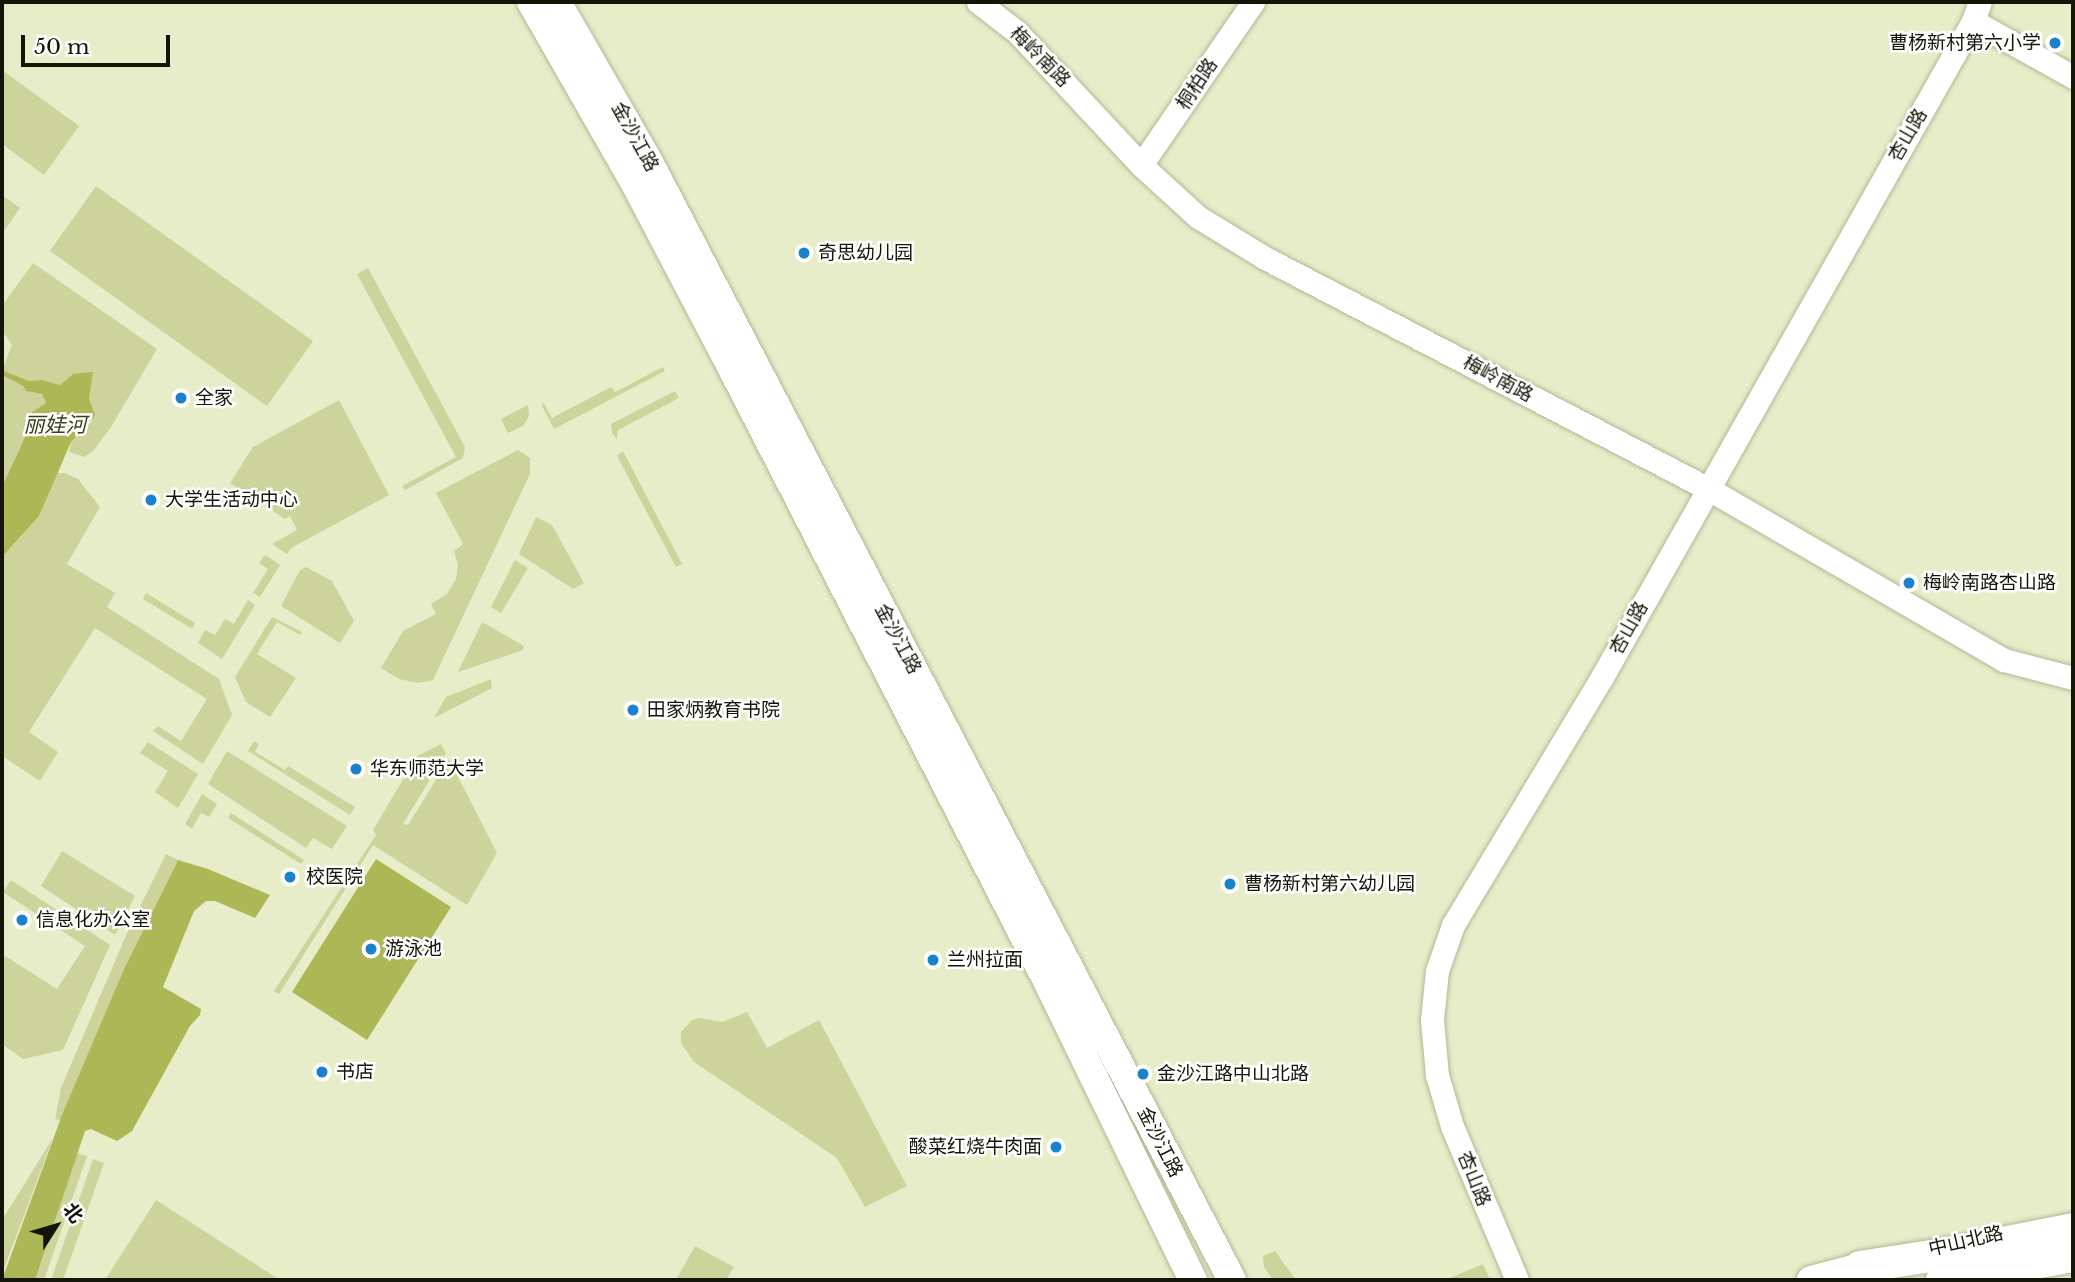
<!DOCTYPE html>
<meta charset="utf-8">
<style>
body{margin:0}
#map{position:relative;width:2075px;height:1282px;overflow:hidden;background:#e7edc9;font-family:"Libre Baskerville","Noto Sans SC",serif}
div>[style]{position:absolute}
.green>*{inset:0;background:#ccd49b}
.water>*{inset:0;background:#acb755}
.roads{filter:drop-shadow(0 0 2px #b2b895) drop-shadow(0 0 2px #b2b895)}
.minor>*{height:23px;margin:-11.5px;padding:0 11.5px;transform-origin:11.5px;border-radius:11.5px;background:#fff}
.major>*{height:28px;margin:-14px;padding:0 14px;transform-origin:14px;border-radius:14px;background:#fff}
.highway>*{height:32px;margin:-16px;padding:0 16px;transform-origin:16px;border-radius:16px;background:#fff}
.dots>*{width:19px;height:19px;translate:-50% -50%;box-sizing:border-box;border:4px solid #fff;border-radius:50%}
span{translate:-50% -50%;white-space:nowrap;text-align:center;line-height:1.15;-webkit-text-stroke:5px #fff;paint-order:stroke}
.poi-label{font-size:19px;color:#131508}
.right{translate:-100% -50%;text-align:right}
.left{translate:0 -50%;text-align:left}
.street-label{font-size:19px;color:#131508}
.water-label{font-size:21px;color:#3b3f17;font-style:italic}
.frame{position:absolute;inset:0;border:4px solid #131508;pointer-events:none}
.north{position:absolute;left:21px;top:1191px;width:70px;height:70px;-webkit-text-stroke:5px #fff;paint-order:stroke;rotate:53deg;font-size:19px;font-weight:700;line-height:28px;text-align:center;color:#131508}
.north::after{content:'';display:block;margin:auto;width:24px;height:32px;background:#131508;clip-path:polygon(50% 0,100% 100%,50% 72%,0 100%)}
.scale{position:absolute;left:21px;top:35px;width:149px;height:32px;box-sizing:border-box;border:4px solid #131508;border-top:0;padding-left:9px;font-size:21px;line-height:24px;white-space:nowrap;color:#131508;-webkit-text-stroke:5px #fff;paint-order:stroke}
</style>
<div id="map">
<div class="green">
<i style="clip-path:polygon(2px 70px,79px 126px,44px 175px,2px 144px)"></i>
<i style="clip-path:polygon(96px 186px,313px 341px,267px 406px,50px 251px)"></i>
<i style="clip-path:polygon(2px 195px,20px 208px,2px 234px)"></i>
<i style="clip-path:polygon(33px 263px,157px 349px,111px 427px,93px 451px,84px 457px,69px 452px,71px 442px,81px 429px,92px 422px,73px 374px,60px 385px,42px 380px,29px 381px,2px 370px,12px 345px,2px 330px,2px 306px)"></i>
<i style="clip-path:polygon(368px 268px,465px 447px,463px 458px,405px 490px,402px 486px,456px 457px,357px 274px)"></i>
<i style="clip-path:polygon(663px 367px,665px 371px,554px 429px,542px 406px,543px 402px,552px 418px,611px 387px,615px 392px)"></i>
<i style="clip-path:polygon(2px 375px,23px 386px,26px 391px,42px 394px,46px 403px,32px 412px,30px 426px,2px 487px)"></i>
<i style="clip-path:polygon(675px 391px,679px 398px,618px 430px,617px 439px,612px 433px,611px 424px)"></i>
<i style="clip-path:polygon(339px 400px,389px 495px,291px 548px,287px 554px,272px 544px,297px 530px,290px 516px,285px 519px,230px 483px,253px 447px)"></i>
<i style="clip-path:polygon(528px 405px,529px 416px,523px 426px,508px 433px,501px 419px)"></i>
<i style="clip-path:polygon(518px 450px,530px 458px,530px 474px,433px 680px,418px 683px,399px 679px,381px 668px,403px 631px,436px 614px,431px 604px,447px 594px,456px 579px,458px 565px,454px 551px,463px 544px,436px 493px)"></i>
<i style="clip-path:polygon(623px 451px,682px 564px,676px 567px,617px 456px)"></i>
<i style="clip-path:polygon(56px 473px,65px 473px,78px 479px,100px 507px,67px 564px,115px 593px,107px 607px,219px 679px,232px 715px,203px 764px,153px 731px,158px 726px,181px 741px,207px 699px,95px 628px,29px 732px,58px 752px,40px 781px,2px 756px,2px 557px,39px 516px)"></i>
<i style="clip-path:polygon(536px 517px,552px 525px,584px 583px,573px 589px,519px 554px)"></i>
<i style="clip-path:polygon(265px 555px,280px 565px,260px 597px,253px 593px,268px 569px,259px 563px)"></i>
<i style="clip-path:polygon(515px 560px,528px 568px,501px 613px,491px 607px)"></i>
<i style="clip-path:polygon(306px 567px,332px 581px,354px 621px,340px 643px,281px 606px,300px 570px)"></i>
<i style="clip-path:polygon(146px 593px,195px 623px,192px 629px,143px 599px)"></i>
<i style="clip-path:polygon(248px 600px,255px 605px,222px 659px,198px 643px,205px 630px,215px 635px,225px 619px,234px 624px)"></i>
<i style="clip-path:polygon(272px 617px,302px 632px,300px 635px,277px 622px,257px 654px,296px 678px,270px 717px,246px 702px,235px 677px)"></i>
<i style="clip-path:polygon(482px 622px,524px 646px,523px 650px,458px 672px)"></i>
<i style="clip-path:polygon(491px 679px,492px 688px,434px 718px,446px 697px)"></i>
<i style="clip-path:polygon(254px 741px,259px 744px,255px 752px,285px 770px,288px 766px,355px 807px,350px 815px,248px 751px)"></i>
<i style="clip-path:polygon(148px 742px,198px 774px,178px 808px,155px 792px,168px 771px,140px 753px)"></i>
<i style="clip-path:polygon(441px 744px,446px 753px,403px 824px,408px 825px,449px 759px,497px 853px,467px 905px,373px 845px,279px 994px,274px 991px,376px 835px,373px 830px,417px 756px)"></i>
<i style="clip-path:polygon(227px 751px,347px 826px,332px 849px,313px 838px,306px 848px,208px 784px)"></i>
<i style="clip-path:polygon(202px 794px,217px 804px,209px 817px,201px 813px,192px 829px,185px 824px)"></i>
<i style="clip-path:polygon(231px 813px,304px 860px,301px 864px,228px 818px)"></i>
<i style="clip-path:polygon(62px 851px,135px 896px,115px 935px,41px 886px)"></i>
<i style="clip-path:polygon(166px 854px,178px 860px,125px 967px,62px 1121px,55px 1119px,61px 1088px,127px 933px)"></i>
<i style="clip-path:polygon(11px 880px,110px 945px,63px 1050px,23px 1059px,2px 1044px,2px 954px,57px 989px,85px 946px,3px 892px)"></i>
<i style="clip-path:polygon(747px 1012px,767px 1048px,819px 1020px,907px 1186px,865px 1207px,837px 1158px,694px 1062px,681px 1043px,681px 1032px,692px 1020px,700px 1018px,722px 1022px)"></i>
<i style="clip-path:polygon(53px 1138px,2px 1274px,2px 1220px)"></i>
<i style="clip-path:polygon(77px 1153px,87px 1156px,44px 1280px,35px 1280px)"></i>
<i style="clip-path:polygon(93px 1159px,104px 1163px,63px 1280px,51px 1280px)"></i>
<i style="clip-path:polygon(156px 1200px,280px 1280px,105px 1280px)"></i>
<i style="clip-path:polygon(695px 1246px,734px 1267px,726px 1280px,676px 1280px)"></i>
<i style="clip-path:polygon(1275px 1251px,1296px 1280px,1273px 1280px,1264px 1267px,1263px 1256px)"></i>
<i style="clip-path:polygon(1483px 1264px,1490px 1280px,1445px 1280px)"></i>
</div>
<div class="water">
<i style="clip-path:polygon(2px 370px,29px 381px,42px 380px,60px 385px,73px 374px,93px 372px,89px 399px,95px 415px,71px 442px,39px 516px,2px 557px,2px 487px,30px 426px,32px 412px,46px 403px,42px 394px,26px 391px,23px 386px,2px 375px)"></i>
<i style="clip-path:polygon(376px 859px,451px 907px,367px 1040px,292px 992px)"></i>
<i style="clip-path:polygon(178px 860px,208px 869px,270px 895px,255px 918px,215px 901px,206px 901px,194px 911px,163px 987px,201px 1009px,200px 1015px,190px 1026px,132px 1131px,117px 1141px,91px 1129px,85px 1131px,35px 1280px,2px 1280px,62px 1115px,125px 967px)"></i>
</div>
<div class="roads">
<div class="minor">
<i style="left:978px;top:2px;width:49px;rotate:37.6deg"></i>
<i style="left:1017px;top:32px;width:182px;rotate:47deg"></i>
<i style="left:1141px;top:165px;width:77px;rotate:42.4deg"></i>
<i style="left:1198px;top:217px;width:79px;rotate:31.5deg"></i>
<i style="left:1265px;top:258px;width:498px;rotate:27.5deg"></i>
<i style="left:1707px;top:488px;width:343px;rotate:30.1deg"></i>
<i style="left:2004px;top:660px;width:71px;rotate:14.6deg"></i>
<i style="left:1973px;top:21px;width:115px;rotate:29.2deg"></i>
<i style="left:1141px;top:165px;width:198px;rotate:-55.5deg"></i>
<i style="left:1517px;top:1280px;width:167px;rotate:-112.9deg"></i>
<i style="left:1452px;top:1126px;width:53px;rotate:-106.4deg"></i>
<i style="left:1437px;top:1075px;width:55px;rotate:-95.2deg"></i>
<i style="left:1432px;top:1020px;width:49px;rotate:-84.2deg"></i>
<i style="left:1437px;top:971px;width:49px;rotate:-70.8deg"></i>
<i style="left:1453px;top:925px;width:289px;rotate:-59deg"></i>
<i style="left:1602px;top:677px;width:754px;rotate:-60.51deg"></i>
<i style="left:1973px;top:21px;width:20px;rotate:-70deg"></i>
</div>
<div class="major">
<i style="left:531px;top:2px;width:203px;rotate:60.2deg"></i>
<i style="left:632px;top:178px;width:198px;rotate:62.3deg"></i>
<i style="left:724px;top:353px;width:708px;rotate:62.78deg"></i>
<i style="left:1048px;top:983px;width:331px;rotate:64deg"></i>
<i style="left:557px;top:2px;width:187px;rotate:60.1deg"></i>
<i style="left:650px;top:164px;width:1259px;rotate:62.46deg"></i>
<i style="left:1811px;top:1280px;width:71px;rotate:-14.6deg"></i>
</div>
<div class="highway">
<i style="left:1860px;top:1267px;width:98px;rotate:-8.8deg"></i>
<i style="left:1957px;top:1252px;width:118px;rotate:-11.2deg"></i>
<i style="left:1942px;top:1280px;width:133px;rotate:-10.4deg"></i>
</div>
</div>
<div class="dots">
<i style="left:2055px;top:43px;background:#1a81cc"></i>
<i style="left:804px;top:253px;background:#1a81cc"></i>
<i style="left:181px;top:398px;background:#1a81cc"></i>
<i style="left:151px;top:500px;background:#1a81cc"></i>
<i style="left:1909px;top:583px;background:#1a81cc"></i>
<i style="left:633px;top:710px;background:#1a81cc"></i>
<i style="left:356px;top:769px;background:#1a81cc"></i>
<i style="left:290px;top:877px;background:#1a81cc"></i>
<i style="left:1230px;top:884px;background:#1a81cc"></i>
<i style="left:22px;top:920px;background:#1a81cc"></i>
<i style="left:371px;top:949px;background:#1a81cc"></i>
<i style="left:933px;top:960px;background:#1a81cc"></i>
<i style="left:322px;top:1072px;background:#1a81cc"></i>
<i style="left:1143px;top:1074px;background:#1a81cc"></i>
<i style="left:1056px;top:1147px;background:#1a81cc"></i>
</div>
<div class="poi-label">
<span class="right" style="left:2041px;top:43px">曹杨新村第六小学</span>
<span class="left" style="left:818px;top:253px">奇思幼儿园</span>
<span class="left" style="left:195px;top:398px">全家</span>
<span class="left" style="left:165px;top:500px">大学生活动中心</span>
<span class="left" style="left:1923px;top:583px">梅岭南路杏山路</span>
<span class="left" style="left:647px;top:710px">田家炳教育书院</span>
<span class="left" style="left:370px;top:769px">华东师范大学</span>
<span class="left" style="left:306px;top:877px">校医院</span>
<span class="left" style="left:1244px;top:884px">曹杨新村第六幼儿园</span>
<span class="left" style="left:36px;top:920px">信息化办公室</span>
<span class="left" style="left:385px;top:949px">游泳池</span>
<span class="left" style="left:947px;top:960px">兰州拉面</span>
<span class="left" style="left:336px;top:1072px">书店</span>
<span class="left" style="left:1157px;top:1074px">金沙江路中山北路</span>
<span class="right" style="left:1042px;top:1147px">酸菜红烧牛肉面</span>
</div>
<div class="street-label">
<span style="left:1040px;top:57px;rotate:45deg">梅岭南路</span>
<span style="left:1197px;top:84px;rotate:-56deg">桐柏路</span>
<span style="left:1908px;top:135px;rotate:-60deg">杏山路</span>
<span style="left:635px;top:137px;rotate:61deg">金沙江路</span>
<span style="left:1498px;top:379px;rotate:28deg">梅岭南路</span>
<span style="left:1629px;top:628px;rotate:-61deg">杏山路</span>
<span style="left:898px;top:639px;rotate:62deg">金沙江路</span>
<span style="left:1160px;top:1142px;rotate:63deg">金沙江路</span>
<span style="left:1474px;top:1179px;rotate:68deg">杏山路</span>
<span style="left:1966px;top:1241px;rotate:-13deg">中山北路</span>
</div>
<div class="water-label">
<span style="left:55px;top:425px">丽娃河</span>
</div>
<div class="frame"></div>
<div class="north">北</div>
<div class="scale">50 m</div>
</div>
